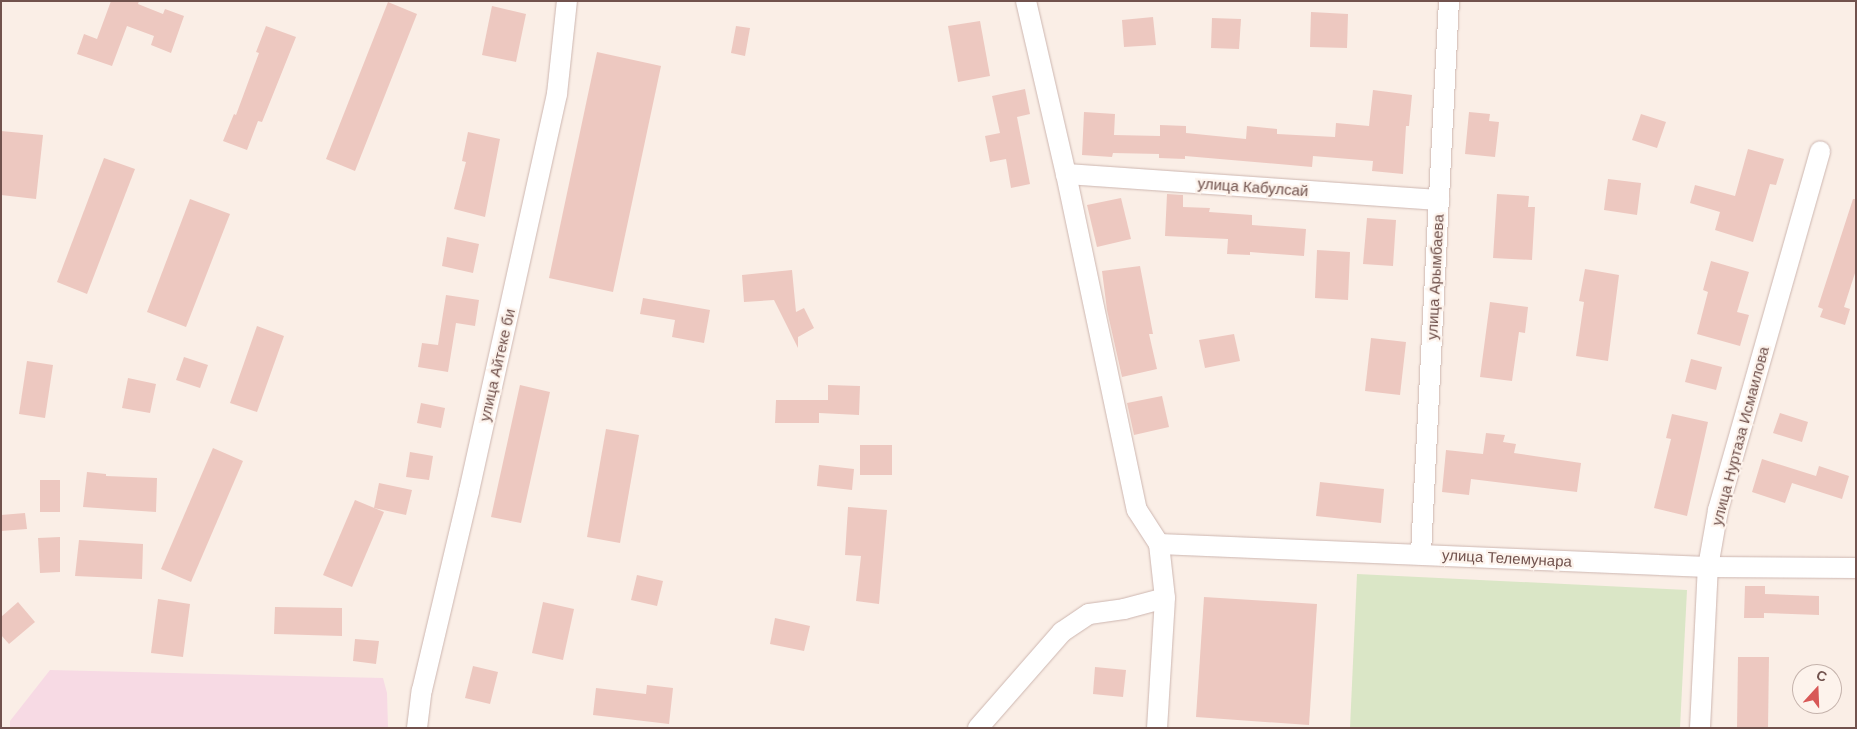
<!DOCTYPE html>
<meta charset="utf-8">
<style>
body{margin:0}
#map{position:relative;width:1857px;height:729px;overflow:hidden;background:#faeee6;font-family:Arial,sans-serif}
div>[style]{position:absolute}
.medical>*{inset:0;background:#f7dae4}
.green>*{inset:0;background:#dae6c6}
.building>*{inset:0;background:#edc8c0}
.roads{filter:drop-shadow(0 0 1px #cdb6b0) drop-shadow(0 0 1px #cdb6b0)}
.minor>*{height:20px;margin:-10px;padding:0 10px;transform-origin:10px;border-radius:10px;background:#fff}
span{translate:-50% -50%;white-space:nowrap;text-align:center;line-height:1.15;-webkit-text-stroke:4.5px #fdf3ec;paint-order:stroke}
.street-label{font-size:15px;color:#71524d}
.frame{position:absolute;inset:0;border:2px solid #71524d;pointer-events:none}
.north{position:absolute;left:1792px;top:664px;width:50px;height:50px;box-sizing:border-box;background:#fdf3ec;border:1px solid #c5b3ac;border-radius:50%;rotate:20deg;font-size:14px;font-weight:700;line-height:20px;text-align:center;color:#71524d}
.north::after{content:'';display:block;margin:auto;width:18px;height:22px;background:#d85857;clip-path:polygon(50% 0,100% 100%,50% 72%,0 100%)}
</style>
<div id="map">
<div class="medical">
<i style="clip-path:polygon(50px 670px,383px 678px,387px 693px,388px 728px,10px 728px,10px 721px)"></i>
</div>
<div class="green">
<i style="clip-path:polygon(1357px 574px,1687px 590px,1680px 728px,1350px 728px)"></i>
</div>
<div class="building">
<i style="clip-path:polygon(111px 1px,139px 1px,138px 4px,163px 14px,165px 9px,184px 16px,171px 53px,151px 45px,154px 36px,127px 26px,112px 66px,77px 54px,84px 34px,97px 39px)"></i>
<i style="clip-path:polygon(388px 2px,417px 14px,355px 171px,326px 159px)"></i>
<i style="clip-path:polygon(492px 6px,526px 14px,516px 62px,482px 55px)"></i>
<i style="clip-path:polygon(1311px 12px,1348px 14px,1347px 48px,1310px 47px)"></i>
<i style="clip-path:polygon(1153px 17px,1156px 45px,1124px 47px,1122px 20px)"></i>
<i style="clip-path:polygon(1212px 18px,1241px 19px,1239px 49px,1211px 48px)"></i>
<i style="clip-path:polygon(980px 21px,990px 76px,958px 82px,948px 26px)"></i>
<i style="clip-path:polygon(266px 26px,296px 37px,262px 122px,258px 121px,247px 150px,223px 141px,234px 114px,236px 115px,259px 53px,256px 52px)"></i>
<i style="clip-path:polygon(736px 26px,750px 28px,745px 56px,731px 53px)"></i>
<i style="clip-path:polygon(597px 52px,661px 66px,613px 292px,549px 278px)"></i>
<i style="clip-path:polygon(1025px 89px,1030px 114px,1017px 117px,1030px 184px,1011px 188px,1006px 159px,990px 162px,985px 136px,1000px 133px,992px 96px)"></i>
<i style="clip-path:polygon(1373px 90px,1412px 95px,1409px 126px,1406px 126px,1403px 174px,1372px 171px,1373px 161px,1313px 156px,1312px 167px,1185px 156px,1185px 159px,1159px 158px,1159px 154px,1113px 153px,1112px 157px,1082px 155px,1084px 112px,1115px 114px,1114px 135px,1160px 136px,1160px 125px,1186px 126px,1186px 133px,1246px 139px,1247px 126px,1277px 129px,1277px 134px,1335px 137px,1336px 123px,1369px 126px)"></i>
<i style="clip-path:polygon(1469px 112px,1490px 114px,1489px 121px,1499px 122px,1495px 157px,1465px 154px)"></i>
<i style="clip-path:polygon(1641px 114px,1666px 122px,1657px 148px,1632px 140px)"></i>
<i style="clip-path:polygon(1px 131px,43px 135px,36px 199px,1px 195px)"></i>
<i style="clip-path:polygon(468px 132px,500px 139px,485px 217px,454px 209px,466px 162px,462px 161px)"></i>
<i style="clip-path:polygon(1748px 149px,1784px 159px,1776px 185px,1770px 184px,1753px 242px,1715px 230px,1720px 212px,1690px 203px,1695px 185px,1735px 196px)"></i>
<i style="clip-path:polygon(104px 158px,135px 169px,87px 294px,57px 282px)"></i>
<i style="clip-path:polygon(1608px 179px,1641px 183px,1637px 215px,1604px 210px)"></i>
<i style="clip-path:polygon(1167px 194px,1183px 195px,1183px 207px,1210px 208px,1209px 212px,1252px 215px,1252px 225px,1306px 229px,1304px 256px,1250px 252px,1250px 255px,1227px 254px,1228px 239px,1165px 236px)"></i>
<i style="clip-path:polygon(1497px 194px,1529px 196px,1528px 207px,1535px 207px,1532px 260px,1493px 258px)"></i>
<i style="clip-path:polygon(1121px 198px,1131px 239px,1097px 247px,1087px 205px)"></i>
<i style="clip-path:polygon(190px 199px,230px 214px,186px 327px,147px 312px)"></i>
<i style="clip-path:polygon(1853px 199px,1856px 199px,1856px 270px,1844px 307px,1850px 309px,1845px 325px,1820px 317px,1823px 309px,1818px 307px)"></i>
<i style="clip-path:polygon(1367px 218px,1396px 220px,1393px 266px,1363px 264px)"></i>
<i style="clip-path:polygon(447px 237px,479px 244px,473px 273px,442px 266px)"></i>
<i style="clip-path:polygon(1317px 250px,1350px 252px,1348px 300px,1315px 298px)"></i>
<i style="clip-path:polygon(1711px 261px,1749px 272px,1737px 312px,1749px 315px,1740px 346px,1697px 334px,1708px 292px,1703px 290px)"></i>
<i style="clip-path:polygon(1140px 266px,1153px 334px,1149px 334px,1157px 369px,1122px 377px,1107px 310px,1102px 271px)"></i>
<i style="clip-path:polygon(1585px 269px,1619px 275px,1608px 361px,1576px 356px,1584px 302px,1579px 301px)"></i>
<i style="clip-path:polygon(792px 270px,796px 312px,804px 308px,814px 328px,798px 337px,798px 348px,774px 300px,744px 302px,742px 275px)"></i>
<i style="clip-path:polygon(446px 295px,479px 300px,475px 326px,456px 323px,448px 372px,418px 367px,422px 343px,438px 345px)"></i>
<i style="clip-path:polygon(643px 298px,710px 310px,704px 343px,672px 337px,675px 320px,640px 314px)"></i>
<i style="clip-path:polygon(1490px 302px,1528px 307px,1525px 333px,1519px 332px,1512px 381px,1480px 377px)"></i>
<i style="clip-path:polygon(257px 326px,284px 336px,257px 412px,230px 403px)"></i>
<i style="clip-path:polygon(1234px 334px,1240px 361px,1205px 368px,1199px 340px)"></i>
<i style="clip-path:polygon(1371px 338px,1406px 342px,1400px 395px,1365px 391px)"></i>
<i style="clip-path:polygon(184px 357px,208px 365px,200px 388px,176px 380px)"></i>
<i style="clip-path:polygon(1691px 359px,1722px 367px,1716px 390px,1685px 382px)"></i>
<i style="clip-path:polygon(27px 361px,53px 365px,45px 418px,19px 414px)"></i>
<i style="clip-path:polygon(128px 378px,156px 384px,150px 413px,122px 408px)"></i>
<i style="clip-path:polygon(520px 385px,550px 392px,521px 523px,491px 517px)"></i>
<i style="clip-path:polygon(828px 385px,860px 386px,859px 415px,819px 413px,819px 423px,775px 423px,776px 400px,828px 400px)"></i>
<i style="clip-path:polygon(1162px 396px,1169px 427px,1134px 435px,1127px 403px)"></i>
<i style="clip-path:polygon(421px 403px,445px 408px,441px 428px,417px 423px)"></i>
<i style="clip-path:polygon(1780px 413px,1808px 422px,1802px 442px,1773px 433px)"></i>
<i style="clip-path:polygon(1672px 414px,1708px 422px,1687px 516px,1654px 508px,1671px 439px,1666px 438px)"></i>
<i style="clip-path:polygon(606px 429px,639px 435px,620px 543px,587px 537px)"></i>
<i style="clip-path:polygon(1486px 433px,1505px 435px,1503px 442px,1516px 444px,1514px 453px,1581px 463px,1577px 492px,1471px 479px,1469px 495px,1442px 492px,1446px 450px,1483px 454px)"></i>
<i style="clip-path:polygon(860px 445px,892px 445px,892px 475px,860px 475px)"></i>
<i style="clip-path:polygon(213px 448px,243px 461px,191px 582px,161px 569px)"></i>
<i style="clip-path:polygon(410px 452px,433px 456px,429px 480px,406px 477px)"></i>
<i style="clip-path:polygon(1762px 459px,1816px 476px,1819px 466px,1849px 476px,1842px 499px,1792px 483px,1785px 503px,1752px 492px)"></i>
<i style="clip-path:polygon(819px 465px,854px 469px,852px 490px,817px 486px)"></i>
<i style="clip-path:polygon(87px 472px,106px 474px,106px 476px,157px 478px,156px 512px,83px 507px)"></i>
<i style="clip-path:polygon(40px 480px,60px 480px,60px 512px,40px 512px)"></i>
<i style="clip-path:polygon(1320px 482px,1384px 489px,1381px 523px,1316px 516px)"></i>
<i style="clip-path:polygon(379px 483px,412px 490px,406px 515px,374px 508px)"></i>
<i style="clip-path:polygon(355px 500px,384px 512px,352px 587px,323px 575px)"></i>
<i style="clip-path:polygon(848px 507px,887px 510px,879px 604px,856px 601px,861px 556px,845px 555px)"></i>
<i style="clip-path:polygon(25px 513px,27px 529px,1px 531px,1px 515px)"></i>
<i style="clip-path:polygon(60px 537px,60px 572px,40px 573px,38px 538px)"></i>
<i style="clip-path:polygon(79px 540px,143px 544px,142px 579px,75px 576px)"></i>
<i style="clip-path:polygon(637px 575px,663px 581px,657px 606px,631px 600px)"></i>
<i style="clip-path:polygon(1745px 586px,1765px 586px,1765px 594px,1819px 596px,1819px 615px,1764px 613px,1764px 618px,1744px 618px)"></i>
<i style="clip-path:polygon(1204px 597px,1317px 604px,1309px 725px,1196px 717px)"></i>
<i style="clip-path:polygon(158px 599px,190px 604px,183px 657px,151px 653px)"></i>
<i style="clip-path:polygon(18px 602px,35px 622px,9px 644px,1px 635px,1px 617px)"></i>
<i style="clip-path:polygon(543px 602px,574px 609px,563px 660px,532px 653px)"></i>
<i style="clip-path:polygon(275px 607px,342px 608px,342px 636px,274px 634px)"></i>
<i style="clip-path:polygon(775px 618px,810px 626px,804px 651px,770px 644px)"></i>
<i style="clip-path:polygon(355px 639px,379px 641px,376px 664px,353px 661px)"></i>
<i style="clip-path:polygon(1738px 657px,1769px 657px,1768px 728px,1737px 728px)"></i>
<i style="clip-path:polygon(473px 666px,498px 672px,490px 704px,465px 698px)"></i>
<i style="clip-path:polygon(1095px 667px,1126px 670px,1123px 697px,1093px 694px)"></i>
<i style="clip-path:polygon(647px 685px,673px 688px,669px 724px,593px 715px,596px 688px,646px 694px)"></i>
</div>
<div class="roads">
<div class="minor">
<i style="left:1026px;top:1px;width:178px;rotate:77deg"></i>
<i style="left:1066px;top:174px;width:343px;rotate:78.1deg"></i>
<i style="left:1137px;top:510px;width:40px;rotate:57.1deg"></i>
<i style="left:1159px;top:544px;width:54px;rotate:83.7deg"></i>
<i style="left:1165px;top:598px;width:130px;rotate:93.5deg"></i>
<i style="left:1066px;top:174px;width:374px;rotate:4deg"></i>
<i style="left:1159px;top:544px;width:549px;rotate:2.4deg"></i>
<i style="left:1708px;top:567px;width:148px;rotate:0.4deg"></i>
<i style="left:1421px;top:553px;width:553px;rotate:-87.1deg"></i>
<i style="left:417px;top:728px;width:38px;rotate:-83deg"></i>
<i style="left:422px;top:690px;width:204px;rotate:-76.7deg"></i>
<i style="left:469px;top:491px;width:407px;rotate:-77.5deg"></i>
<i style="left:557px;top:94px;width:94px;rotate:-83.9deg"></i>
<i style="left:978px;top:728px;width:128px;rotate:-48.8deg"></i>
<i style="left:1062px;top:632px;width:32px;rotate:-34deg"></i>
<i style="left:1089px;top:614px;width:35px;rotate:-8deg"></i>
<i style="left:1124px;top:609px;width:42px;rotate:-15deg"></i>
<i style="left:1700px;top:728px;width:161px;rotate:-87.2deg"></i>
<i style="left:1708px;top:567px;width:58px;rotate:-80deg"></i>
<i style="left:1718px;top:510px;width:373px;rotate:-74.1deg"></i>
</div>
</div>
<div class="street-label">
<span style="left:1253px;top:187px;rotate:4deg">улица Кабулсай</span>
<span style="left:1435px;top:277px;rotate:-87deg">улица Арымбаева</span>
<span style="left:497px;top:365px;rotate:-77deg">улица Айтеке би</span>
<span style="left:1740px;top:436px;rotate:-75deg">улица Нуртаза Исмаилова</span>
<span style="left:1507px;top:558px;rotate:3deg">улица Телемунара</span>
</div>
<div class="frame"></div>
<div class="north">С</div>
</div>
